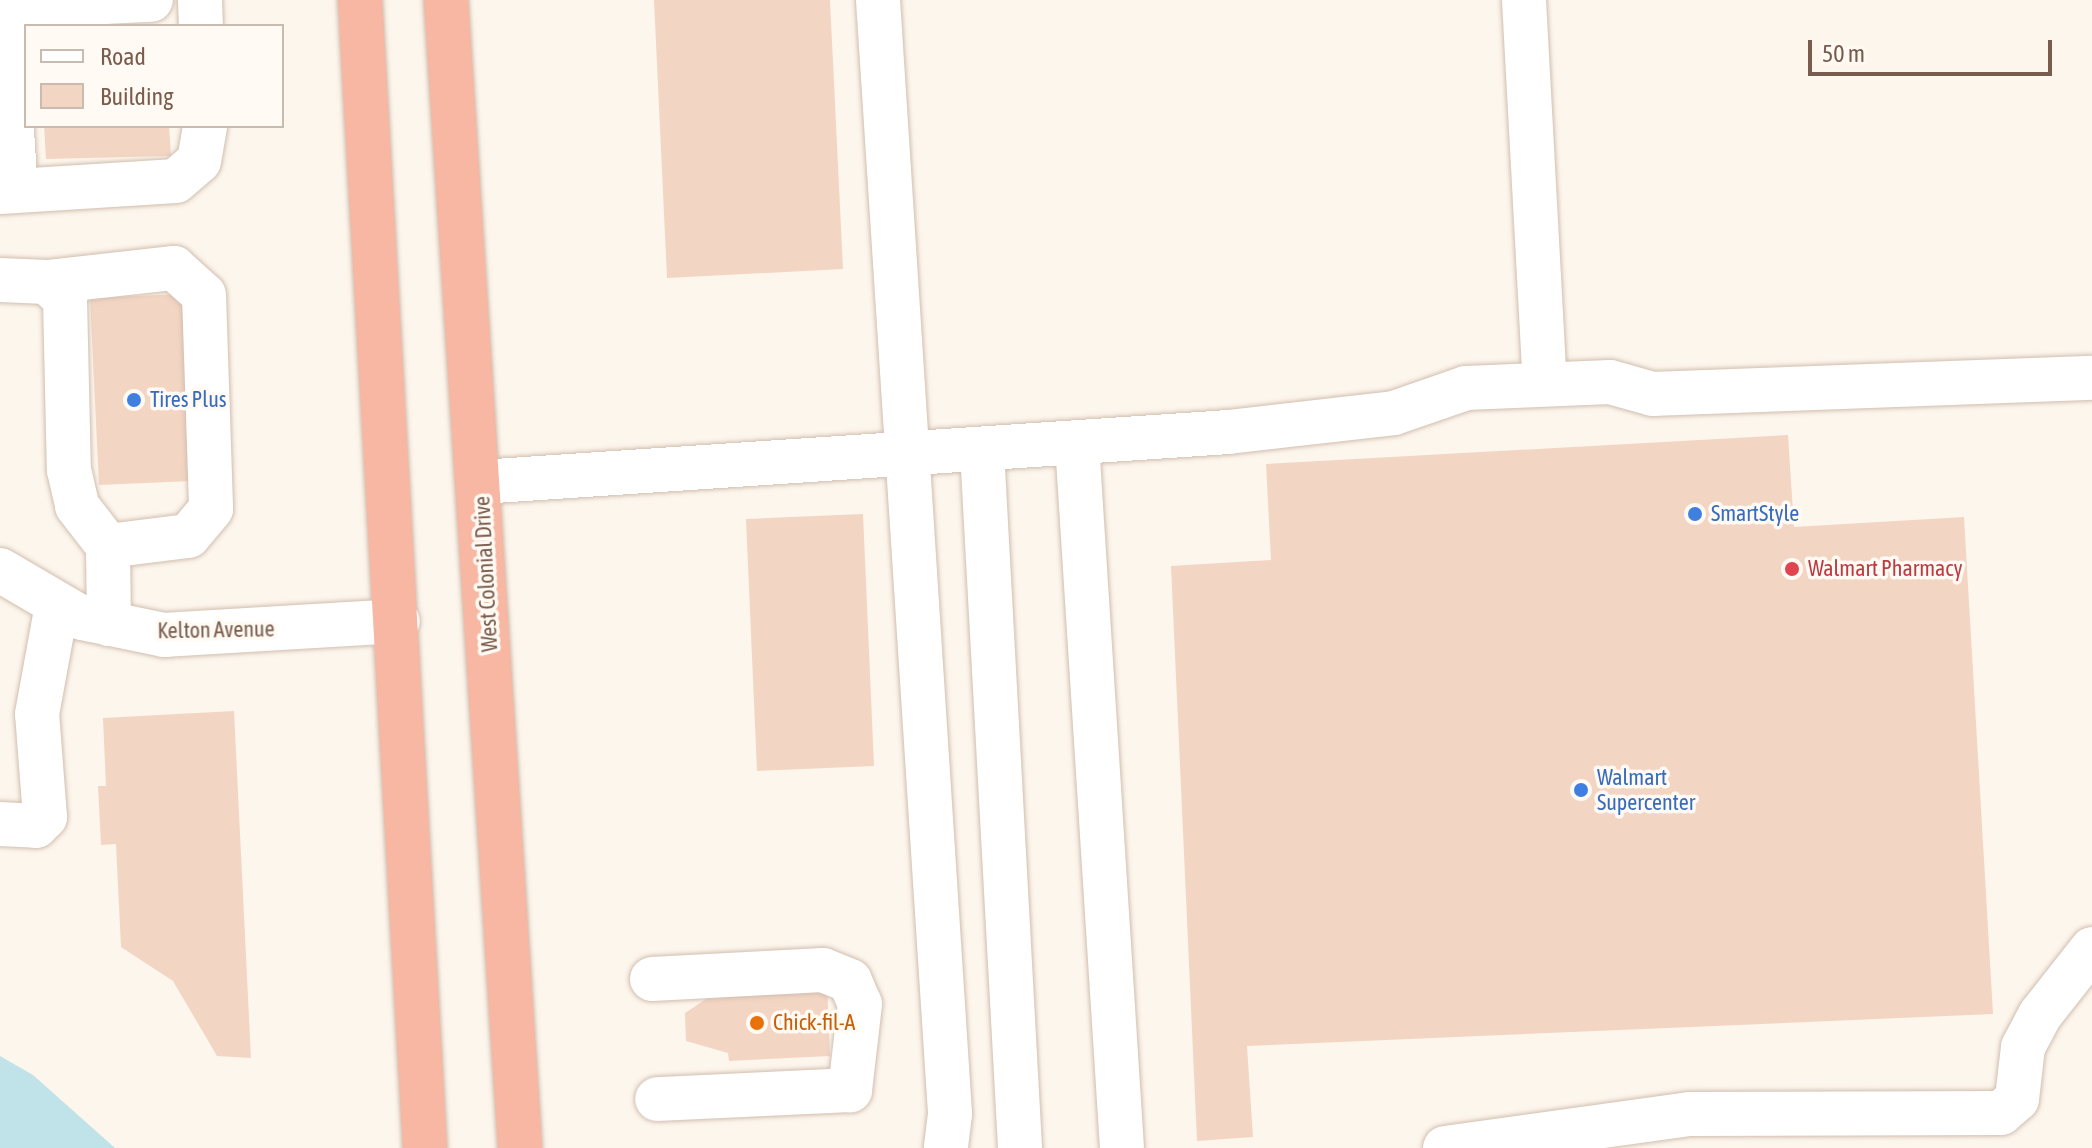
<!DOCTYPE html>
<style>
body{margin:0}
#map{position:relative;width:2092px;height:1148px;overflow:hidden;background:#fdf6ec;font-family:"Asap Condensed",sans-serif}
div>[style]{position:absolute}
.water>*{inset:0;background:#bfe3e8}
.building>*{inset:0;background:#f3d5c3}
.roads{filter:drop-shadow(0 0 2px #d1beb0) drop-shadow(0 0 2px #d1beb0)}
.minor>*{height:44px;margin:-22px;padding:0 22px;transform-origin:22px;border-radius:22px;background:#fff}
.highway>*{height:44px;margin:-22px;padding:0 22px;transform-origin:22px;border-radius:22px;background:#f7b7a3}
.dots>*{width:22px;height:22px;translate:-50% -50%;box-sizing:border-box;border:4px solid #fffaf3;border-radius:50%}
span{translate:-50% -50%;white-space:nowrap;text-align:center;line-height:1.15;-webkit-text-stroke:7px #fffaf3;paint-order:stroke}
.shop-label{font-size:22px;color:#366cbe}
.left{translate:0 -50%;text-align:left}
.health-label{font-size:22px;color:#be3a42}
.street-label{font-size:22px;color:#7a5c4d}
.food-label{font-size:22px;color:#c56008}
.legend{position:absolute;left:24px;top:24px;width:260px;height:104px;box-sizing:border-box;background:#fffaf3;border:2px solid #cabbb1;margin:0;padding:10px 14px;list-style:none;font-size:24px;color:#7a5c4d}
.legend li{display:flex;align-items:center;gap:16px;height:40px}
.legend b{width:40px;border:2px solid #cabbb1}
.scale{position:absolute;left:1808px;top:40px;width:244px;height:36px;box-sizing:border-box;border:4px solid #7a5c4d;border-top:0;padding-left:10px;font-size:24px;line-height:28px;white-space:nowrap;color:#7a5c4d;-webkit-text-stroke:6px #fffaf3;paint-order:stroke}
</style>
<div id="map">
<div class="water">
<i style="clip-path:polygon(0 1056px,33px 1075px,115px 1148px,0 1148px)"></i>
</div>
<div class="building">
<i style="clip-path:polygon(654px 0,830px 0,843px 269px,667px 278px)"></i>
<i style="clip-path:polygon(44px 126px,169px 126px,171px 156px,46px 159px)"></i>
<i style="clip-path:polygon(183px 294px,192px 481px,99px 485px,90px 298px)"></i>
<i style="clip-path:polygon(1788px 435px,1794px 527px,1964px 517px,1993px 1014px,1247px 1046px,1253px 1137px,1197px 1141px,1171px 566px,1271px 560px,1266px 464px)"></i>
<i style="clip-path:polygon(863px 514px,874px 766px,757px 771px,746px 519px)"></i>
<i style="clip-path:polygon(234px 711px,251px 1058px,217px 1056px,173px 981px,121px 947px,116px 844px,101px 845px,98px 786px,106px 786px,103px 718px)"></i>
<i style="clip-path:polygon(827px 983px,830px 1056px,729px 1061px,728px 1053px,686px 1041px,685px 1013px,712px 995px)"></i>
</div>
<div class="roads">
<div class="minor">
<i style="left:200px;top:0;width:26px;rotate:88deg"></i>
<i style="left:878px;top:0;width:1116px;rotate:86.3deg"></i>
<i style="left:950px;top:1114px;width:34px;rotate:97deg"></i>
<i style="left:1524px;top:0;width:384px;rotate:86.9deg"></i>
<i style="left:0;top:7px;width:151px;rotate:-2.7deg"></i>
<i style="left:4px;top:7px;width:184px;rotate:86.3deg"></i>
<i style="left:0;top:192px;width:176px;rotate:-3.6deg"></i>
<i style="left:176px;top:181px;width:30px;rotate:-41deg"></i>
<i style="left:199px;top:161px;width:36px;rotate:-80deg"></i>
<i style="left:0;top:280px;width:47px;rotate:2.4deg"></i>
<i style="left:47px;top:282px;width:25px;rotate:43deg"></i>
<i style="left:65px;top:299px;width:171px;rotate:88.7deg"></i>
<i style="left:69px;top:470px;width:37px;rotate:77deg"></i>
<i style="left:77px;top:506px;width:51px;rotate:52.2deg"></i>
<i style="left:108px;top:546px;width:78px;rotate:89.3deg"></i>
<i style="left:47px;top:282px;width:128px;rotate:-6.3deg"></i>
<i style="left:174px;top:268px;width:40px;rotate:42deg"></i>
<i style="left:204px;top:295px;width:214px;rotate:88.1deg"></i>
<i style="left:211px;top:509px;width:35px;rotate:130deg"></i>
<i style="left:188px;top:536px;width:81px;rotate:172.9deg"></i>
<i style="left:1077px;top:443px;width:706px;rotate:86.35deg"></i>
<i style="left:982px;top:450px;width:699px;rotate:86.88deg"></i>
<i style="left:480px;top:482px;width:750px;rotate:-3.82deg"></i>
<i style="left:1228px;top:432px;width:167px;rotate:-6.5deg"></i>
<i style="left:1394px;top:413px;width:76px;rotate:-19.1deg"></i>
<i style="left:1466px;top:388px;width:144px;rotate:-2.4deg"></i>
<i style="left:1610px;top:382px;width:45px;rotate:15.6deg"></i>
<i style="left:1653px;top:394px;width:439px;rotate:-2.1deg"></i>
<i style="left:0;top:570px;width:95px;rotate:30.3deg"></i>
<i style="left:82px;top:618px;width:84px;rotate:11.7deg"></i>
<i style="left:164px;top:635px;width:234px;rotate:-3.4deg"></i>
<i style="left:0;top:824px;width:36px;rotate:3deg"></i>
<i style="left:36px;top:826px;width:13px;rotate:-45deg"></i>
<i style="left:45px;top:817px;width:103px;rotate:-94.4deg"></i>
<i style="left:37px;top:714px;width:111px;rotate:-79.6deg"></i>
<i style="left:652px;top:979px;width:171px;rotate:-3deg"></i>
<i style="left:823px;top:970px;width:29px;rotate:22deg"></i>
<i style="left:850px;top:981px;width:25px;rotate:67deg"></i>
<i style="left:860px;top:1004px;width:87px;rotate:96.6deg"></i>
<i style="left:850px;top:1090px;width:193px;rotate:177.3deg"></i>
<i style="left:1445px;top:1148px;width:247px;rotate:-7.9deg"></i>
<i style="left:1690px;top:1114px;width:311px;rotate:-0.2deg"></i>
<i style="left:2001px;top:1113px;width:21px;rotate:-41deg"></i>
<i style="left:2017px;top:1099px;width:52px;rotate:-83.4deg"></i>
<i style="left:2023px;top:1047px;width:36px;rotate:-62deg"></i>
<i style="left:2040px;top:1015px;width:84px;rotate:-51.8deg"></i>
</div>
<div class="highway">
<i style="left:360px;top:0;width:1150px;rotate:86.76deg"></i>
<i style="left:446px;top:0;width:1150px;rotate:86.31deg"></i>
</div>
</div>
<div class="dots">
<i style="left:134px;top:400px;background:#3f7fe0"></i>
<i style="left:1695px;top:514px;background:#3f7fe0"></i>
<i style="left:1792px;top:569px;background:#e0444e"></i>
<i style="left:1581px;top:790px;background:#3f7fe0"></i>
<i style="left:757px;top:1023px;background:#e8710a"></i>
</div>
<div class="shop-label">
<span class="left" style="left:150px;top:400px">Tires Plus</span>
<span class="left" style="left:1711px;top:514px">SmartStyle</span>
<span class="left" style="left:1597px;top:790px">Walmart<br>Supercenter</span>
</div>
<div class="health-label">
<span class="left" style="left:1808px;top:569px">Walmart Pharmacy</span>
</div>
<div class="street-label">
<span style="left:486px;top:574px;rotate:-93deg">West Colonial Drive</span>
<span style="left:216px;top:630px;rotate:-1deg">Kelton Avenue</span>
</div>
<div class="food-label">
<span class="left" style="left:773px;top:1023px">Chick-fil-A</span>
</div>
<ul class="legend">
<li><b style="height:10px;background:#fff"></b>Road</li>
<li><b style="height:22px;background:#f3d5c3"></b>Building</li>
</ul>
<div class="scale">50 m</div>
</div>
